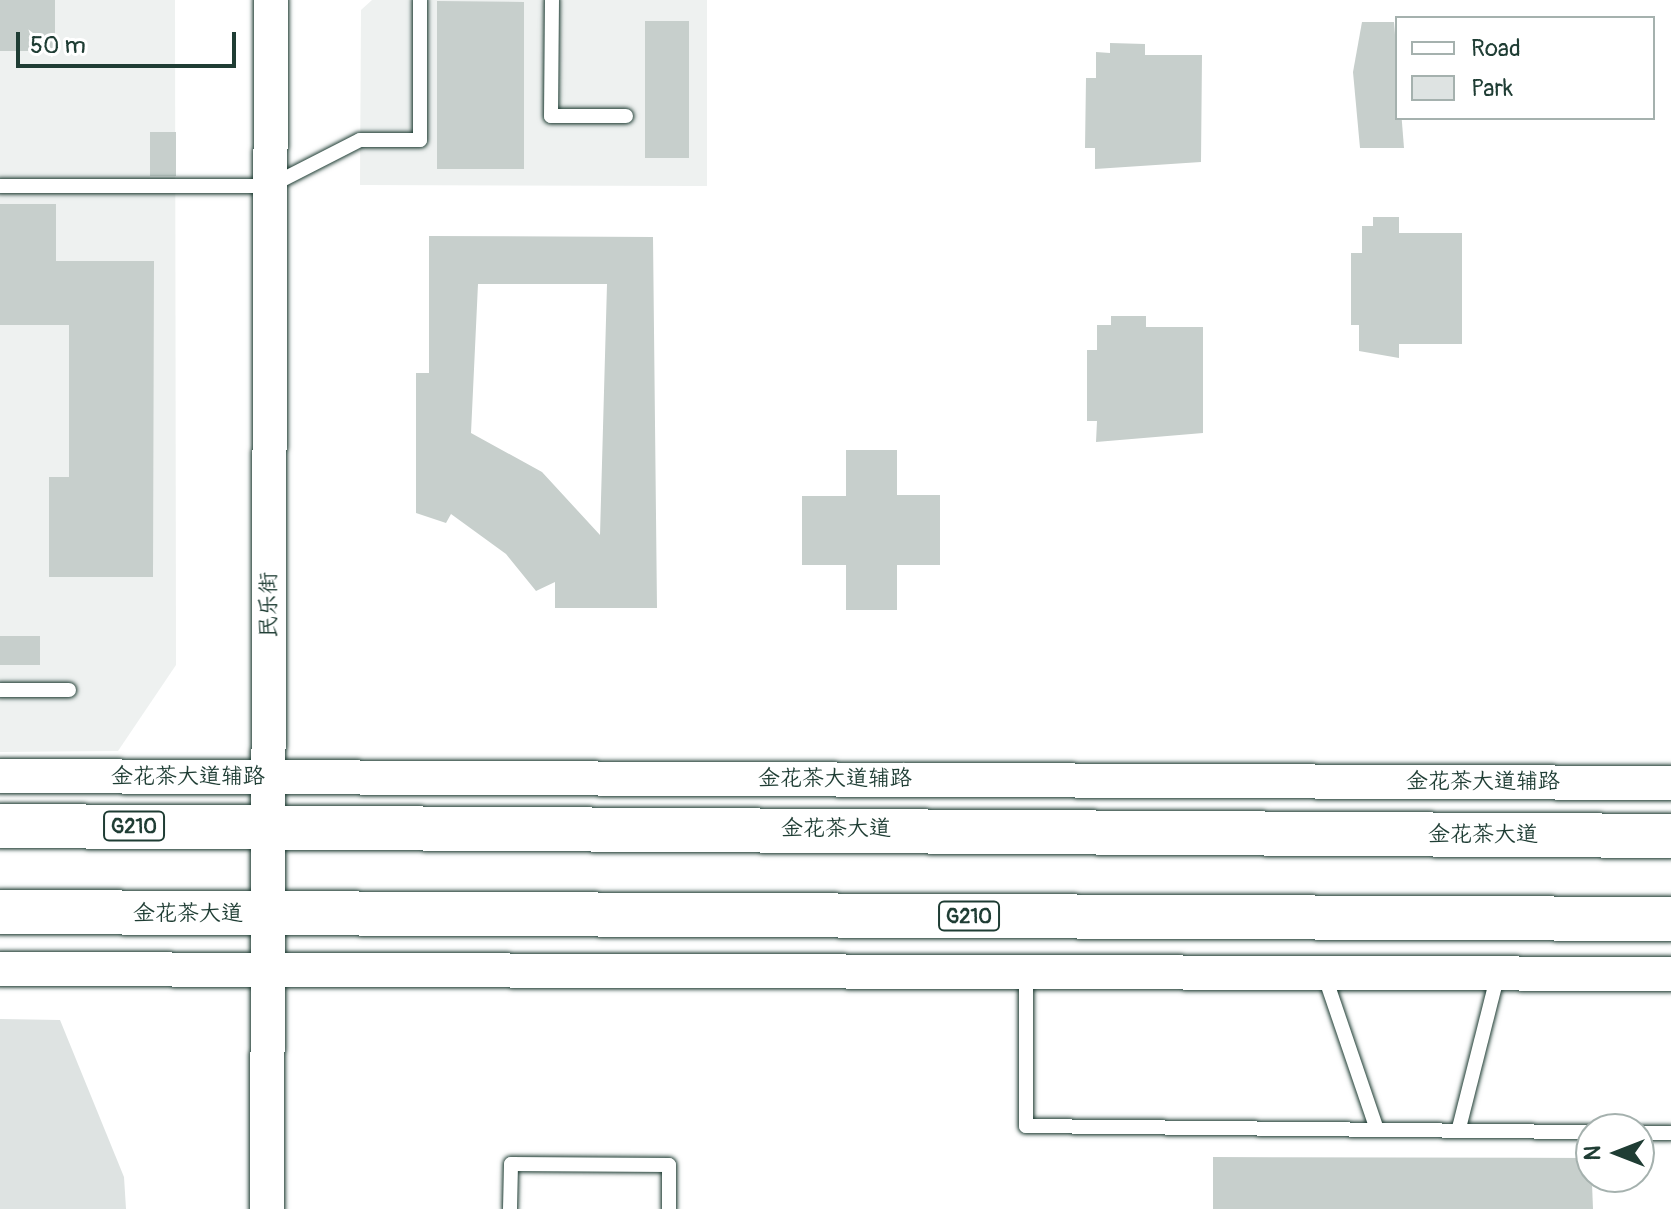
<!DOCTYPE html>
<meta charset="utf-8">
<style>
body{margin:0}
#map{position:relative;width:1671px;height:1209px;overflow:hidden;background:#fff;font-family:Pangolin,"LXGW WenKai TC",sans-serif}
div>[style]{position:absolute}
.built>*{inset:0;background:#eef1f0}
.green>*{inset:0;background:#dee3e2}
.building>*{inset:0;background:#c7cfcc}
.roads{filter:drop-shadow(0 0 2px #1f3d34) drop-shadow(0 0 2px #1f3d34)}
.service>*{height:14px;margin:-7px;padding:0 7px;transform-origin:7px;border-radius:7px;background:#fff}
.tertiary>*{height:34px;margin:-17px;padding:0 17px;transform-origin:17px;border-radius:17px;background:#fff}
.trunk>*{height:44px;margin:-22px;padding:0 22px;transform-origin:22px;border-radius:22px;background:#fff}
span{translate:-50% -50%;white-space:nowrap;text-align:center;line-height:1.15;-webkit-text-stroke:8px #fff;paint-order:stroke}
.shield-label span{padding:2px 6px;background:#fff;border:2px solid;border-radius:6px;-webkit-text-stroke-width:0}
.shield-label{font-size:20px;color:#1f3d34;font-weight:700}
.street-label{font-size:22px;color:#1f3d34}
.legend{position:absolute;left:1395px;top:16px;width:260px;height:104px;box-sizing:border-box;background:#fff;border:2px solid #a5b1ae;margin:0;padding:10px 14px;list-style:none;font-size:24px;color:#1f3d34}
.legend li{display:flex;align-items:center;gap:16px;height:40px}
.legend b{width:40px;border:2px solid #a5b1ae}
.north{position:absolute;left:1575px;top:1113px;width:80px;height:80px;box-sizing:border-box;background:#fff;border:2px solid #a5b1ae;border-radius:50%;rotate:270deg;font-size:22px;font-weight:700;line-height:32px;text-align:center;color:#1f3d34}
.north::after{content:'';display:block;margin:auto;width:28px;height:36px;background:#1f3d34;clip-path:polygon(50% 0,100% 100%,50% 72%,0 100%)}
.scale{position:absolute;left:16px;top:32px;width:220px;height:36px;box-sizing:border-box;border:4px solid #1f3d34;border-top:0;padding-left:10px;font-size:24px;line-height:28px;white-space:nowrap;color:#1f3d34;-webkit-text-stroke:6px #fff;paint-order:stroke}
</style>
<div id="map">
<div class="built">
<i style="clip-path:polygon(0 0,175px 0,176px 665px,118px 751px,0 752px)"></i>
<i style="clip-path:polygon(372px 0,707px 0,707px 186px,360px 185px,361px 10px)"></i>
</div>
<div class="green">
<i style="clip-path:polygon(0 1019px,60px 1020px,124px 1177px,126px 1209px,0 1209px)"></i>
</div>
<div class="building">
<i style="clip-path:polygon(0 0,55px 0,55px 51px,0 51px)"></i>
<i style="clip-path:polygon(437px 1px,524px 2px,524px 169px,437px 169px)"></i>
<i style="clip-path:polygon(645px 21px,689px 21px,689px 158px,645px 158px)"></i>
<i style="clip-path:polygon(1362px 22px,1394px 22px,1404px 148px,1360px 148px,1353px 72px)"></i>
<i style="clip-path:polygon(1110px 43px,1145px 44px,1145px 55px,1202px 55px,1201px 162px,1095px 169px,1095px 148px,1085px 148px,1086px 78px,1096px 78px,1096px 52px,1110px 53px)"></i>
<i style="clip-path:polygon(150px 132px,176px 132px,176px 176px,150px 176px)"></i>
<i style="clip-path:polygon(0 204px,56px 204px,56px 261px,154px 261px,153px 577px,49px 577px,49px 477px,69px 477px,69px 325px,0 325px)"></i>
<i style="clip-path:polygon(1373px 217px,1399px 217px,1399px 233px,1462px 233px,1462px 344px,1399px 344px,1399px 358px,1359px 351px,1359px 325px,1351px 325px,1351px 253px,1362px 253px,1362px 226px,1373px 226px)"></i>
<i style="clip-path:polygon(evenodd,429px 236px,653px 237px,657px 608px,555px 608px,555px 582px,536px 591px,506px 554px,451px 514px,446px 523px,416px 513px,416px 373px,429px 373px,429px 236px,478px 284px,607px 284px,600px 535px,542px 472px,471px 433px,478px 284px)"></i>
<i style="clip-path:polygon(1111px 316px,1146px 316px,1146px 327px,1203px 327px,1203px 433px,1096px 442px,1097px 421px,1087px 421px,1087px 350px,1097px 350px,1097px 325px,1111px 325px)"></i>
<i style="clip-path:polygon(846px 450px,897px 450px,897px 495px,940px 495px,940px 565px,897px 565px,897px 610px,846px 610px,846px 565px,802px 565px,802px 496px,846px 496px)"></i>
<i style="clip-path:polygon(0 636px,40px 636px,40px 665px,0 665px)"></i>
<i style="clip-path:polygon(1213px 1157px,1591px 1158px,1593px 1209px,1213px 1209px)"></i>
</div>
<div class="roads">
<div class="service">
<i style="left:552px;top:0;width:116px;rotate:90.5deg"></i>
<i style="left:551px;top:116px;width:75px"></i>
<i style="left:0;top:186px;width:270px"></i>
<i style="left:270px;top:186px;width:101px;rotate:-27.1deg"></i>
<i style="left:360px;top:140px;width:60px"></i>
<i style="left:420px;top:140px;width:140px;rotate:-90deg"></i>
<i style="left:0;top:690px;width:69px"></i>
<i style="left:1026px;top:973px;width:153px;rotate:90deg"></i>
<i style="left:1026px;top:1126px;width:645px;rotate:0.62deg"></i>
<i style="left:1324px;top:974px;width:162px;rotate:71.2deg"></i>
<i style="left:1459px;top:1128px;width:159px;rotate:-75.8deg"></i>
<i style="left:510px;top:1209px;width:45px;rotate:-88.7deg"></i>
<i style="left:511px;top:1164px;width:158px;rotate:0.4deg"></i>
<i style="left:669px;top:1165px;width:44px;rotate:90deg"></i>
</div>
<div class="tertiary">
<i style="left:0;top:776px;width:1671px;rotate:0.24deg"></i>
<i style="left:0;top:969px;width:1671px;rotate:0.17deg"></i>
<i style="left:267px;top:1209px;width:1209px;rotate:-89.81deg"></i>
</div>
<div class="trunk">
<i style="left:0;top:826px;width:1671px;rotate:0.34deg"></i>
<i style="left:0;top:912px;width:1671px;rotate:0.24deg"></i>
</div>
</div>
<div class="shield-label">
<span style="left:134px;top:826px">G210</span>
<span style="left:969px;top:916px">G210</span>
</div>
<div class="street-label">
<span style="left:269px;top:605px;rotate:-90deg">民乐街</span>
<span style="left:188px;top:777px">金花茶大道辅路</span>
<span style="left:835px;top:779px">金花茶大道辅路</span>
<span style="left:1483px;top:782px">金花茶大道辅路</span>
<span style="left:836px;top:829px">金花茶大道</span>
<span style="left:1483px;top:835px">金花茶大道</span>
<span style="left:188px;top:914px">金花茶大道</span>
</div>
<ul class="legend">
<li><b style="height:10px;background:#fff"></b>Road</li>
<li><b style="height:22px;background:#dee3e2"></b>Park</li>
</ul>
<div class="north">N</div>
<div class="scale">50 m</div>
</div>
